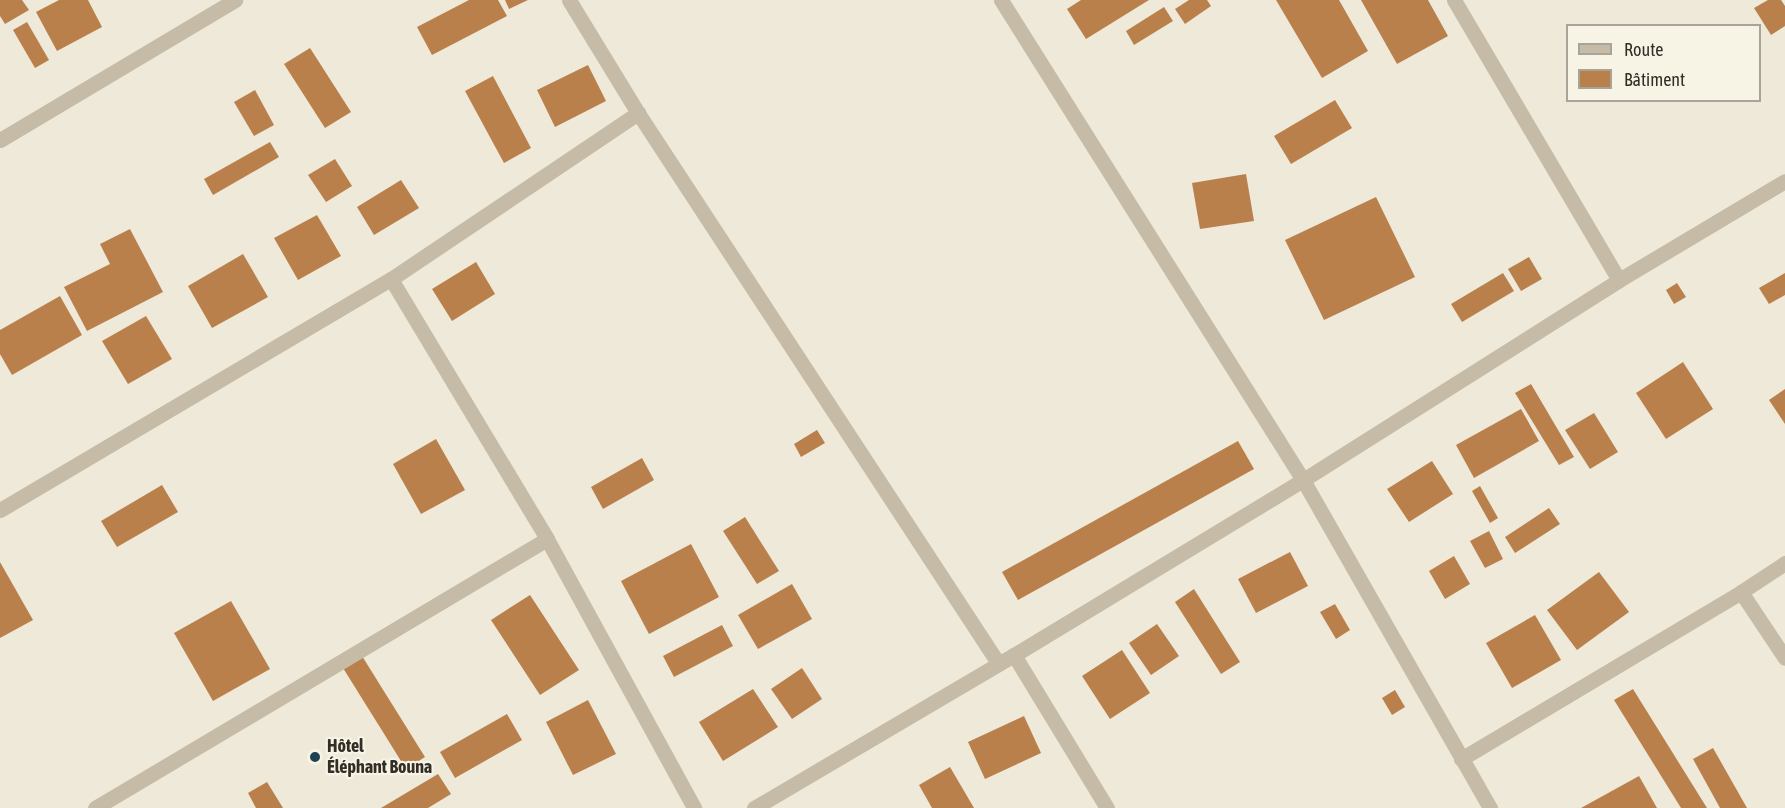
<!DOCTYPE html>
<meta charset="utf-8">
<style>
body{margin:0}
#map{position:relative;width:1785px;height:808px;overflow:hidden;background:#eee9d9;font-family:"Asap Condensed",sans-serif}
div>[style]{position:absolute}
.building>*{inset:0;background:#ba804b}
.street>*{height:15px;margin:-7.5px;padding:0 7.5px;transform-origin:7.5px;border-radius:7.5px;background:#c5bba6}
.dots>*{width:16px;height:16px;translate:-50% -50%;box-sizing:border-box;border:3px solid #f7f3e5;border-radius:50%}
span{translate:-50% -50%;white-space:nowrap;text-align:center;line-height:1.15;-webkit-text-stroke:4.5px #f7f3e5;paint-order:stroke}
.poi-label{font-size:18px;color:#322d26;font-weight:700}
.left{translate:0 -50%;text-align:left}
.legend{position:absolute;left:1566px;top:24px;width:195px;height:78px;box-sizing:border-box;background:#f7f3e5;border:2px solid #a8a499;margin:0;padding:8px 10px;list-style:none;font-size:18px;color:#322d26}
.legend li{display:flex;align-items:center;gap:12px;height:30px}
.legend b{width:30px;border:2px solid #a8a499}
</style>
<div id="map">
<div class="building">
<i style="clip-path:polygon(0 0,22px 0,29px 10px,5px 24px,0 16px)"></i>
<i style="clip-path:polygon(59px 0,88px 0,102px 27px,57px 51px,36px 12px)"></i>
<i style="clip-path:polygon(469px 0,498px 0,507px 16px,432px 55px,417px 27px)"></i>
<i style="clip-path:polygon(505px 0,528px 0,509px 9px)"></i>
<i style="clip-path:polygon(1081px 0,1149px 0,1086px 39px,1067px 9px)"></i>
<i style="clip-path:polygon(1189px 0,1207px 0,1211px 6px,1185px 24px,1175px 9px)"></i>
<i style="clip-path:polygon(1276px 0,1339px 0,1368px 51px,1322px 78px)"></i>
<i style="clip-path:polygon(1361px 0,1428px 0,1448px 36px,1397px 64px)"></i>
<i style="clip-path:polygon(1768px 0,1781px 0,1785px 6px,1785px 26px,1771px 35px,1754px 8px)"></i>
<i style="clip-path:polygon(1164px 7px,1173px 21px,1134px 45px,1126px 31px)"></i>
<i style="clip-path:polygon(27px 22px,49px 60px,35px 68px,13px 30px)"></i>
<i style="clip-path:polygon(310px 48px,351px 112px,325px 128px,284px 64px)"></i>
<i style="clip-path:polygon(588px 65px,606px 101px,555px 127px,537px 90px)"></i>
<i style="clip-path:polygon(493px 76px,531px 148px,504px 163px,465px 91px)"></i>
<i style="clip-path:polygon(255px 90px,274px 125px,254px 136px,234px 102px)"></i>
<i style="clip-path:polygon(1335px 100px,1352px 128px,1291px 164px,1274px 136px)"></i>
<i style="clip-path:polygon(270px 142px,279px 157px,213px 195px,204px 179px)"></i>
<i style="clip-path:polygon(335px 159px,352px 186px,326px 202px,308px 175px)"></i>
<i style="clip-path:polygon(1246px 174px,1254px 221px,1200px 229px,1192px 183px)"></i>
<i style="clip-path:polygon(401px 180px,419px 208px,374px 235px,357px 207px)"></i>
<i style="clip-path:polygon(1376px 197px,1415px 277px,1324px 320px,1285px 240px)"></i>
<i style="clip-path:polygon(317px 215px,341px 256px,298px 280px,274px 238px)"></i>
<i style="clip-path:polygon(130px 229px,163px 292px,87px 331px,64px 287px,110px 264px,100px 244px)"></i>
<i style="clip-path:polygon(243px 254px,268px 297px,212px 328px,188px 286px)"></i>
<i style="clip-path:polygon(1529px 257px,1542px 279px,1521px 291px,1508px 269px)"></i>
<i style="clip-path:polygon(476px 262px,495px 294px,452px 321px,432px 289px)"></i>
<i style="clip-path:polygon(1503px 273px,1514px 291px,1462px 322px,1451px 304px)"></i>
<i style="clip-path:polygon(1785px 273px,1785px 295px,1769px 304px,1759px 288px)"></i>
<i style="clip-path:polygon(1677px 283px,1686px 297px,1674px 304px,1666px 290px)"></i>
<i style="clip-path:polygon(60px 296px,82px 335px,12px 375px,0 354px,0 330px)"></i>
<i style="clip-path:polygon(146px 316px,172px 359px,128px 384px,102px 341px)"></i>
<i style="clip-path:polygon(1683px 362px,1713px 409px,1666px 439px,1636px 393px)"></i>
<i style="clip-path:polygon(1531px 384px,1574px 457px,1559px 465px,1515px 393px)"></i>
<i style="clip-path:polygon(1785px 389px,1785px 424px,1769px 400px)"></i>
<i style="clip-path:polygon(1521px 409px,1539px 441px,1474px 478px,1456px 445px)"></i>
<i style="clip-path:polygon(1594px 413px,1618px 452px,1590px 469px,1565px 430px)"></i>
<i style="clip-path:polygon(817px 430px,825px 443px,801px 457px,794px 444px)"></i>
<i style="clip-path:polygon(436px 439px,465px 490px,421px 514px,393px 464px)"></i>
<i style="clip-path:polygon(1238px 441px,1254px 469px,1018px 600px,1002px 572px)"></i>
<i style="clip-path:polygon(642px 458px,654px 480px,603px 509px,591px 487px)"></i>
<i style="clip-path:polygon(1432px 461px,1453px 494px,1409px 522px,1387px 489px)"></i>
<i style="clip-path:polygon(162px 485px,178px 512px,117px 547px,101px 521px)"></i>
<i style="clip-path:polygon(1480px 486px,1498px 518px,1490px 523px,1472px 491px)"></i>
<i style="clip-path:polygon(1549px 508px,1560px 524px,1515px 553px,1505px 537px)"></i>
<i style="clip-path:polygon(745px 517px,779px 571px,757px 584px,723px 531px)"></i>
<i style="clip-path:polygon(1489px 531px,1503px 559px,1485px 568px,1470px 541px)"></i>
<i style="clip-path:polygon(691px 544px,719px 597px,649px 634px,621px 581px)"></i>
<i style="clip-path:polygon(1290px 552px,1308px 586px,1256px 613px,1238px 579px)"></i>
<i style="clip-path:polygon(1454px 556px,1470px 584px,1445px 599px,1429px 571px)"></i>
<i style="clip-path:polygon(0 562px,33px 620px,0 638px)"></i>
<i style="clip-path:polygon(1599px 572px,1629px 612px,1577px 650px,1547px 610px)"></i>
<i style="clip-path:polygon(792px 584px,812px 619px,758px 649px,738px 615px)"></i>
<i style="clip-path:polygon(1194px 589px,1240px 662px,1221px 674px,1175px 602px)"></i>
<i style="clip-path:polygon(530px 595px,579px 670px,540px 695px,491px 620px)"></i>
<i style="clip-path:polygon(231px 601px,270px 669px,213px 701px,174px 633px)"></i>
<i style="clip-path:polygon(1335px 604px,1350px 630px,1336px 639px,1320px 612px)"></i>
<i style="clip-path:polygon(1535px 615px,1561px 660px,1512px 688px,1486px 643px)"></i>
<i style="clip-path:polygon(1157px 624px,1179px 656px,1151px 675px,1129px 643px)"></i>
<i style="clip-path:polygon(722px 625px,733px 646px,674px 677px,663px 656px)"></i>
<i style="clip-path:polygon(1122px 650px,1150px 693px,1110px 719px,1082px 676px)"></i>
<i style="clip-path:polygon(362px 656px,425px 757px,406px 769px,343px 668px)"></i>
<i style="clip-path:polygon(802px 668px,822px 699px,792px 719px,771px 689px)"></i>
<i style="clip-path:polygon(753px 689px,778px 727px,723px 761px,699px 722px)"></i>
<i style="clip-path:polygon(1633px 689px,1707px 808px,1681px 808px,1614px 700px)"></i>
<i style="clip-path:polygon(1395px 690px,1405px 707px,1392px 715px,1382px 698px)"></i>
<i style="clip-path:polygon(588px 700px,616px 754px,573px 775px,546px 722px)"></i>
<i style="clip-path:polygon(507px 714px,522px 740px,455px 778px,440px 752px)"></i>
<i style="clip-path:polygon(1024px 716px,1041px 753px,985px 779px,968px 742px)"></i>
<i style="clip-path:polygon(1713px 748px,1747px 808px,1720px 808px,1693px 759px)"></i>
<i style="clip-path:polygon(950px 767px,974px 808px,932px 808px,919px 785px)"></i>
<i style="clip-path:polygon(438px 774px,451px 794px,428px 808px,381px 808px)"></i>
<i style="clip-path:polygon(1639px 776px,1657px 808px,1581px 808px)"></i>
<i style="clip-path:polygon(267px 782px,283px 808px,256px 808px,248px 793px)"></i>
</div>
<div class="street">
<i style="left:569px;top:0;width:132px;rotate:58.6deg"></i>
<i style="left:638px;top:113px;width:657px;rotate:56.79deg"></i>
<i style="left:1001px;top:0;width:567px;rotate:57.82deg"></i>
<i style="left:1303px;top:480px;width:378px;rotate:60.3deg"></i>
<i style="left:1454px;top:0;width:325px;rotate:59.5deg"></i>
<i style="left:0;top:140px;width:274px;rotate:-30.8deg"></i>
<i style="left:391px;top:279px;width:303px;rotate:59deg"></i>
<i style="left:547px;top:539px;width:307px;rotate:61.3deg"></i>
<i style="left:0;top:510px;width:454px;rotate:-30.6deg"></i>
<i style="left:391px;top:279px;width:298px;rotate:-33.9deg"></i>
<i style="left:1741px;top:592px;width:79px;rotate:56.3deg"></i>
<i style="left:1014px;top:655px;width:179px;rotate:58.7deg"></i>
<i style="left:1461px;top:759px;width:326px;rotate:-30.8deg"></i>
<i style="left:1741px;top:592px;width:53px;rotate:-33.4deg"></i>
<i style="left:95px;top:808px;width:526px;rotate:-30.76deg"></i>
<i style="left:754px;top:808px;width:302px;rotate:-30.5deg"></i>
<i style="left:1014px;top:655px;width:338px;rotate:-31.2deg"></i>
<i style="left:1303px;top:480px;width:374px;rotate:-32.3deg"></i>
<i style="left:1619px;top:280px;width:193px;rotate:-30.8deg"></i>
</div>
<div class="dots">
<i style="left:315px;top:757px;background:#20414f"></i>
</div>
<div class="poi-label">
<span class="left" style="left:327px;top:757px">Hôtel<br>Éléphant Bouna</span>
</div>
<ul class="legend">
<li><b style="height:8px;background:#c5bba6"></b>Route</li>
<li><b style="height:16px;background:#ba804b"></b>Bâtiment</li>
</ul>
</div>
